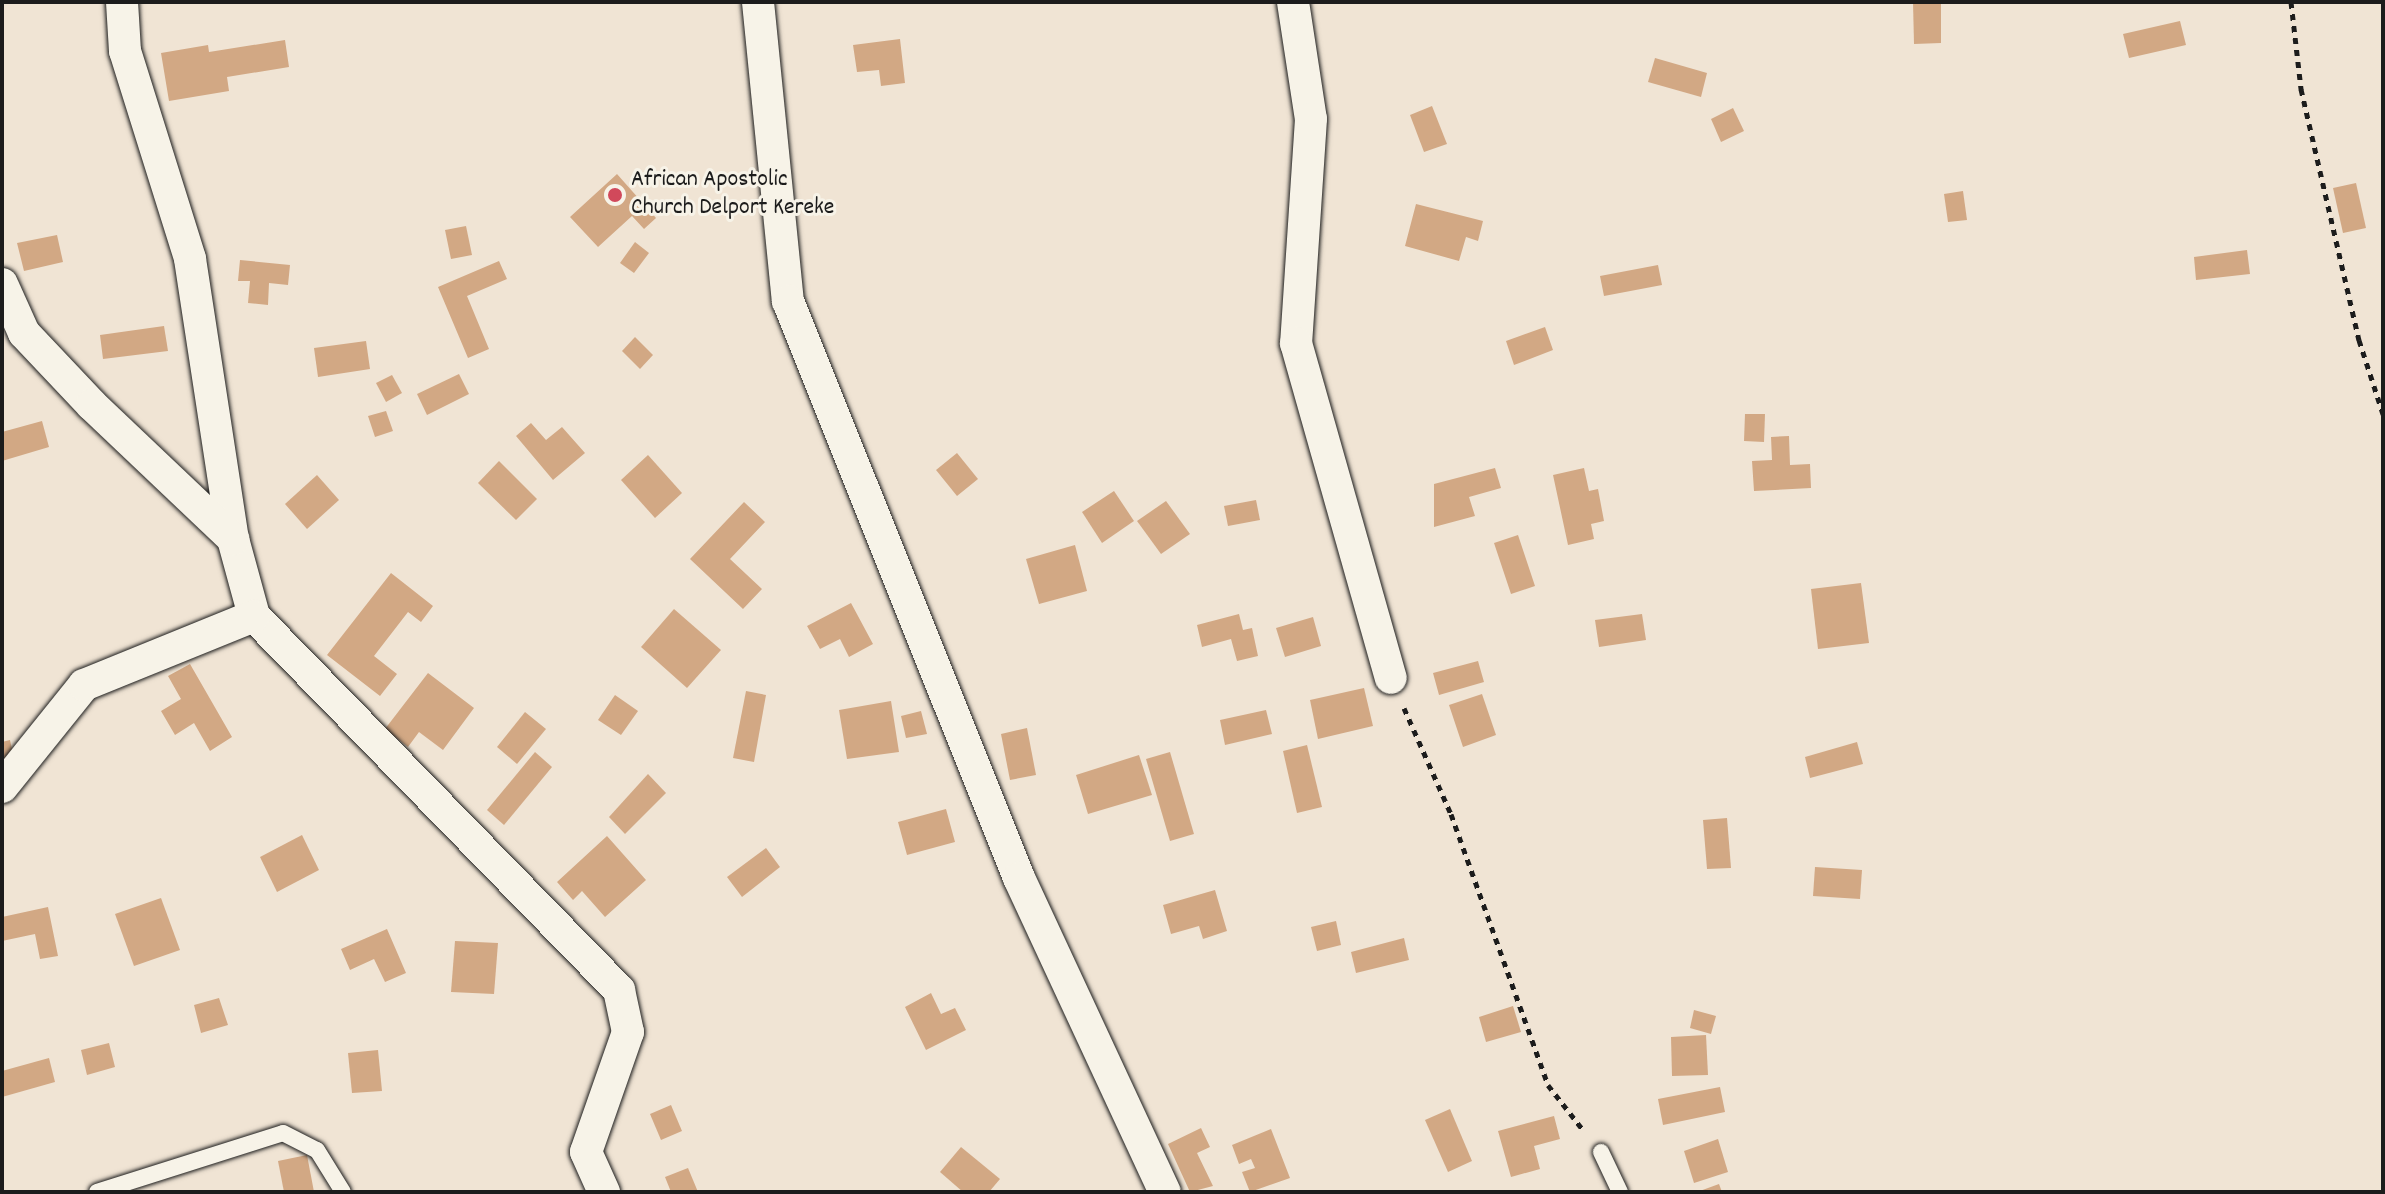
<!DOCTYPE html>
<style>
body{margin:0}
#map{position:relative;width:2385px;height:1194px;overflow:hidden;background:#f0e4d4;font-family:Dekko,sans-serif}
div>[style]{position:absolute}
.building>*{inset:0;background:#d2a884}
.path>*{height:5px;margin-top:-2.5px;transform-origin:0;background:repeating-linear-gradient(90deg,#1c1c1c 0 6px,transparent 0 12px)}
.roads{filter:drop-shadow(0 0 2px #1c1c1c) drop-shadow(0 0 2px #1c1c1c)}
.lane>*{height:16px;margin:-8px;padding:0 8px;transform-origin:8px;border-radius:8px;background:#f7f3e8}
.street>*{height:32px;margin:-16px;padding:0 16px;transform-origin:16px;border-radius:16px;background:#f7f3e8}
.dots>*{width:22px;height:22px;translate:-50% -50%;box-sizing:border-box;border:4px solid #f7f3e8;border-radius:50%}
span{translate:-50% -50%;white-space:nowrap;text-align:center;line-height:1.15;-webkit-text-stroke:6px #f7f3e8;paint-order:stroke}
.poi-label{font-size:24px;color:#1c1c1c}
.left{translate:0 -50%;text-align:left}
.frame{position:absolute;inset:0;border:4px solid #1c1c1c;pointer-events:none}
</style>
<div id="map">
<div class="building">
<i style="clip-path:polygon(1913px 2px,1941px 2px,1941px 43px,1914px 44px)"></i>
<i style="clip-path:polygon(2180px 21px,2186px 45px,2129px 58px,2123px 34px)"></i>
<i style="clip-path:polygon(900px 39px,905px 83px,881px 86px,879px 70px,857px 72px,853px 45px)"></i>
<i style="clip-path:polygon(285px 40px,289px 67px,227px 77px,229px 91px,169px 101px,161px 53px,208px 45px,209px 52px)"></i>
<i style="clip-path:polygon(1655px 58px,1707px 73px,1701px 97px,1648px 82px)"></i>
<i style="clip-path:polygon(1432px 106px,1447px 144px,1424px 152px,1410px 115px)"></i>
<i style="clip-path:polygon(1733px 108px,1744px 131px,1721px 142px,1711px 119px)"></i>
<i style="clip-path:polygon(617px 174px,656px 218px,644px 229px,632px 216px,598px 247px,570px 217px)"></i>
<i style="clip-path:polygon(2356px 183px,2366px 228px,2343px 233px,2333px 188px)"></i>
<i style="clip-path:polygon(1963px 191px,1967px 220px,1948px 222px,1944px 194px)"></i>
<i style="clip-path:polygon(1416px 204px,1483px 221px,1478px 241px,1466px 237px,1459px 261px,1405px 246px)"></i>
<i style="clip-path:polygon(466px 226px,472px 255px,451px 259px,445px 230px)"></i>
<i style="clip-path:polygon(57px 235px,63px 262px,24px 271px,17px 243px)"></i>
<i style="clip-path:polygon(635px 242px,649px 253px,634px 273px,620px 263px)"></i>
<i style="clip-path:polygon(2247px 250px,2250px 274px,2196px 280px,2194px 257px)"></i>
<i style="clip-path:polygon(240px 260px,290px 265px,288px 285px,269px 283px,268px 305px,248px 303px,250px 281px,238px 281px)"></i>
<i style="clip-path:polygon(499px 261px,507px 279px,467px 296px,489px 349px,468px 358px,438px 287px)"></i>
<i style="clip-path:polygon(1658px 265px,1662px 285px,1604px 296px,1600px 276px)"></i>
<i style="clip-path:polygon(164px 326px,168px 351px,103px 359px,100px 335px)"></i>
<i style="clip-path:polygon(1545px 327px,1553px 350px,1514px 365px,1506px 341px)"></i>
<i style="clip-path:polygon(635px 337px,653px 355px,640px 369px,622px 351px)"></i>
<i style="clip-path:polygon(366px 341px,370px 369px,318px 377px,314px 348px)"></i>
<i style="clip-path:polygon(459px 374px,469px 394px,427px 415px,417px 394px)"></i>
<i style="clip-path:polygon(392px 375px,402px 393px,386px 402px,376px 383px)"></i>
<i style="clip-path:polygon(386px 411px,393px 431px,375px 437px,368px 416px)"></i>
<i style="clip-path:polygon(1745px 414px,1765px 414px,1764px 442px,1744px 441px)"></i>
<i style="clip-path:polygon(42px 421px,49px 447px,2px 461px,2px 432px)"></i>
<i style="clip-path:polygon(531px 423px,546px 440px,562px 427px,585px 453px,553px 480px,516px 436px)"></i>
<i style="clip-path:polygon(1789px 436px,1790px 465px,1810px 464px,1811px 488px,1754px 491px,1752px 461px,1772px 460px,1771px 437px)"></i>
<i style="clip-path:polygon(957px 453px,978px 479px,957px 496px,936px 470px)"></i>
<i style="clip-path:polygon(648px 455px,682px 493px,655px 518px,621px 480px)"></i>
<i style="clip-path:polygon(499px 461px,537px 499px,516px 520px,478px 483px)"></i>
<i style="clip-path:polygon(1495px 468px,1501px 488px,1469px 497px,1475px 516px,1434px 527px,1434px 484px)"></i>
<i style="clip-path:polygon(1584px 468px,1589px 491px,1598px 489px,1604px 521px,1591px 524px,1594px 539px,1568px 545px,1553px 475px)"></i>
<i style="clip-path:polygon(317px 475px,339px 500px,307px 529px,285px 504px)"></i>
<i style="clip-path:polygon(1114px 491px,1134px 521px,1102px 543px,1082px 512px)"></i>
<i style="clip-path:polygon(1256px 500px,1260px 520px,1228px 526px,1224px 506px)"></i>
<i style="clip-path:polygon(1166px 501px,1190px 534px,1161px 554px,1137px 521px)"></i>
<i style="clip-path:polygon(744px 502px,765px 522px,730px 559px,762px 589px,743px 609px,690px 559px)"></i>
<i style="clip-path:polygon(1518px 535px,1535px 586px,1511px 594px,1494px 543px)"></i>
<i style="clip-path:polygon(1075px 545px,1087px 591px,1039px 604px,1026px 559px)"></i>
<i style="clip-path:polygon(391px 573px,433px 606px,421px 622px,408px 612px,374px 656px,397px 674px,380px 696px,327px 655px)"></i>
<i style="clip-path:polygon(1861px 583px,1869px 643px,1818px 649px,1811px 589px)"></i>
<i style="clip-path:polygon(851px 603px,873px 644px,849px 657px,840px 639px,820px 649px,807px 626px)"></i>
<i style="clip-path:polygon(674px 609px,721px 650px,687px 688px,641px 647px)"></i>
<i style="clip-path:polygon(1239px 614px,1243px 630px,1252px 628px,1258px 656px,1237px 661px,1231px 639px,1202px 647px,1197px 625px)"></i>
<i style="clip-path:polygon(1642px 614px,1646px 640px,1599px 647px,1595px 620px)"></i>
<i style="clip-path:polygon(1313px 617px,1321px 646px,1285px 657px,1276px 628px)"></i>
<i style="clip-path:polygon(1478px 661px,1484px 682px,1439px 695px,1433px 673px)"></i>
<i style="clip-path:polygon(190px 664px,232px 737px,210px 751px,194px 723px,175px 735px,161px 711px,181px 699px,168px 676px)"></i>
<i style="clip-path:polygon(428px 673px,474px 708px,443px 750px,419px 732px,408px 747px,385px 729px)"></i>
<i style="clip-path:polygon(1364px 688px,1373px 726px,1318px 739px,1310px 700px)"></i>
<i style="clip-path:polygon(746px 691px,766px 695px,754px 762px,733px 758px)"></i>
<i style="clip-path:polygon(1482px 694px,1496px 735px,1463px 747px,1449px 705px)"></i>
<i style="clip-path:polygon(615px 695px,638px 711px,621px 735px,598px 720px)"></i>
<i style="clip-path:polygon(891px 701px,899px 752px,847px 759px,839px 710px)"></i>
<i style="clip-path:polygon(1266px 710px,1272px 734px,1225px 745px,1220px 720px)"></i>
<i style="clip-path:polygon(921px 711px,927px 734px,906px 738px,901px 716px)"></i>
<i style="clip-path:polygon(525px 712px,546px 729px,517px 764px,497px 747px)"></i>
<i style="clip-path:polygon(1027px 728px,1036px 775px,1010px 780px,1001px 734px)"></i>
<i style="clip-path:polygon(10px 740px,15px 763px,2px 766px,2px 742px)"></i>
<i style="clip-path:polygon(1857px 742px,1863px 764px,1810px 778px,1805px 757px)"></i>
<i style="clip-path:polygon(1307px 745px,1322px 807px,1297px 813px,1283px 751px)"></i>
<i style="clip-path:polygon(535px 752px,552px 767px,504px 825px,487px 810px)"></i>
<i style="clip-path:polygon(1170px 752px,1194px 834px,1170px 841px,1146px 759px)"></i>
<i style="clip-path:polygon(1139px 755px,1152px 795px,1088px 814px,1076px 775px)"></i>
<i style="clip-path:polygon(648px 774px,666px 793px,625px 834px,609px 817px)"></i>
<i style="clip-path:polygon(946px 809px,955px 842px,907px 855px,898px 822px)"></i>
<i style="clip-path:polygon(1727px 818px,1731px 868px,1707px 869px,1703px 820px)"></i>
<i style="clip-path:polygon(302px 835px,319px 870px,277px 892px,260px 857px)"></i>
<i style="clip-path:polygon(607px 836px,646px 880px,605px 917px,582px 891px,573px 900px,557px 882px)"></i>
<i style="clip-path:polygon(766px 848px,780px 867px,742px 897px,727px 877px)"></i>
<i style="clip-path:polygon(1815px 867px,1862px 870px,1860px 899px,1813px 896px)"></i>
<i style="clip-path:polygon(1215px 890px,1227px 931px,1203px 939px,1199px 926px,1171px 934px,1163px 905px)"></i>
<i style="clip-path:polygon(161px 898px,180px 950px,134px 966px,115px 914px)"></i>
<i style="clip-path:polygon(48px 907px,58px 956px,40px 959px,35px 934px,2px 941px,2px 917px)"></i>
<i style="clip-path:polygon(1336px 921px,1341px 945px,1317px 951px,1311px 927px)"></i>
<i style="clip-path:polygon(387px 929px,406px 973px,385px 982px,374px 959px,350px 970px,341px 949px)"></i>
<i style="clip-path:polygon(1404px 938px,1409px 960px,1356px 973px,1351px 952px)"></i>
<i style="clip-path:polygon(455px 941px,498px 943px,494px 994px,451px 992px)"></i>
<i style="clip-path:polygon(931px 993px,941px 1014px,955px 1008px,966px 1030px,926px 1050px,905px 1007px)"></i>
<i style="clip-path:polygon(219px 998px,228px 1025px,201px 1033px,194px 1005px)"></i>
<i style="clip-path:polygon(1513px 1006px,1521px 1032px,1486px 1042px,1479px 1017px)"></i>
<i style="clip-path:polygon(1694px 1010px,1716px 1016px,1711px 1034px,1690px 1028px)"></i>
<i style="clip-path:polygon(1706px 1035px,1708px 1075px,1672px 1076px,1671px 1037px)"></i>
<i style="clip-path:polygon(109px 1043px,115px 1067px,87px 1075px,81px 1050px)"></i>
<i style="clip-path:polygon(378px 1050px,382px 1091px,352px 1093px,348px 1053px)"></i>
<i style="clip-path:polygon(49px 1058px,55px 1082px,2px 1097px,2px 1071px)"></i>
<i style="clip-path:polygon(1720px 1087px,1725px 1112px,1663px 1125px,1658px 1099px)"></i>
<i style="clip-path:polygon(671px 1105px,682px 1131px,661px 1140px,650px 1114px)"></i>
<i style="clip-path:polygon(1450px 1109px,1472px 1161px,1448px 1172px,1425px 1120px)"></i>
<i style="clip-path:polygon(1554px 1116px,1560px 1139px,1534px 1146px,1540px 1169px,1511px 1177px,1498px 1131px)"></i>
<i style="clip-path:polygon(1201px 1128px,1210px 1147px,1197px 1153px,1213px 1186px,1190px 1192px,1168px 1144px)"></i>
<i style="clip-path:polygon(1271px 1129px,1290px 1178px,1250px 1192px,1242px 1172px,1255px 1168px,1251px 1159px,1239px 1164px,1232px 1145px)"></i>
<i style="clip-path:polygon(1718px 1139px,1728px 1172px,1694px 1183px,1684px 1151px)"></i>
<i style="clip-path:polygon(961px 1147px,1000px 1179px,989px 1192px,963px 1192px,940px 1172px)"></i>
<i style="clip-path:polygon(307px 1155px,314px 1192px,284px 1192px,278px 1161px)"></i>
<i style="clip-path:polygon(688px 1168px,698px 1192px,671px 1192px,665px 1177px)"></i>
<i style="clip-path:polygon(1719px 1184px,1722px 1192px,1697px 1192px)"></i>
</div>
<div class="path">
<i style="left:2291px;top:2px;width:88px;rotate:83.4deg"></i>
<i style="left:2301px;top:89px;width:258px;rotate:77deg"></i>
<i style="left:2359px;top:340px;width:78px;rotate:72deg"></i>
<i style="left:1404px;top:708px;width:116px;rotate:66.1deg"></i>
<i style="left:1451px;top:814px;width:288px;rotate:70.3deg"></i>
<i style="left:1548px;top:1085px;width:58px;rotate:52deg"></i>
</div>
<div class="roads">
<div class="lane">
<i style="left:1601px;top:1152px;width:44px;rotate:64.6deg"></i>
<i style="left:97px;top:1192px;width:195px;rotate:-17.6deg"></i>
<i style="left:283px;top:1133px;width:38px;rotate:27deg"></i>
<i style="left:317px;top:1150px;width:49px;rotate:58.2deg"></i>
</div>
<div class="street">
<i style="left:122px;top:2px;width:49px;rotate:86.5deg"></i>
<i style="left:125px;top:51px;width:218px;rotate:72.6deg"></i>
<i style="left:190px;top:259px;width:283px;rotate:81.3deg"></i>
<i style="left:233px;top:539px;width:80px;rotate:74.7deg"></i>
<i style="left:254px;top:616px;width:523px;rotate:45.7deg"></i>
<i style="left:619px;top:990px;width:43px;rotate:77.9deg"></i>
<i style="left:628px;top:1032px;width:127px;rotate:109.3deg"></i>
<i style="left:586px;top:1152px;width:44px;rotate:65.8deg"></i>
<i style="left:758px;top:2px;width:301px;rotate:84.3deg"></i>
<i style="left:788px;top:301px;width:622px;rotate:68.18deg"></i>
<i style="left:1019px;top:878px;width:346px;rotate:65.1deg"></i>
<i style="left:1293px;top:2px;width:118px;rotate:81.3deg"></i>
<i style="left:1311px;top:119px;width:225px;rotate:93.8deg"></i>
<i style="left:1296px;top:343px;width:348px;rotate:74.2deg"></i>
<i style="left:2px;top:284px;width:54px;rotate:65.8deg"></i>
<i style="left:24px;top:333px;width:99px;rotate:46.6deg"></i>
<i style="left:92px;top:405px;width:195px;rotate:43.5deg"></i>
<i style="left:2px;top:787px;width:131px;rotate:-51.2deg"></i>
<i style="left:84px;top:685px;width:183px;rotate:-22.1deg"></i>
</div>
</div>
<div class="dots">
<i style="left:615px;top:195px;background:#d1495b"></i>
</div>
<div class="poi-label">
<span class="left" style="left:631px;top:195px">African Apostolic<br>Church Delport Kereke</span>
</div>
<div class="frame"></div>
</div>
